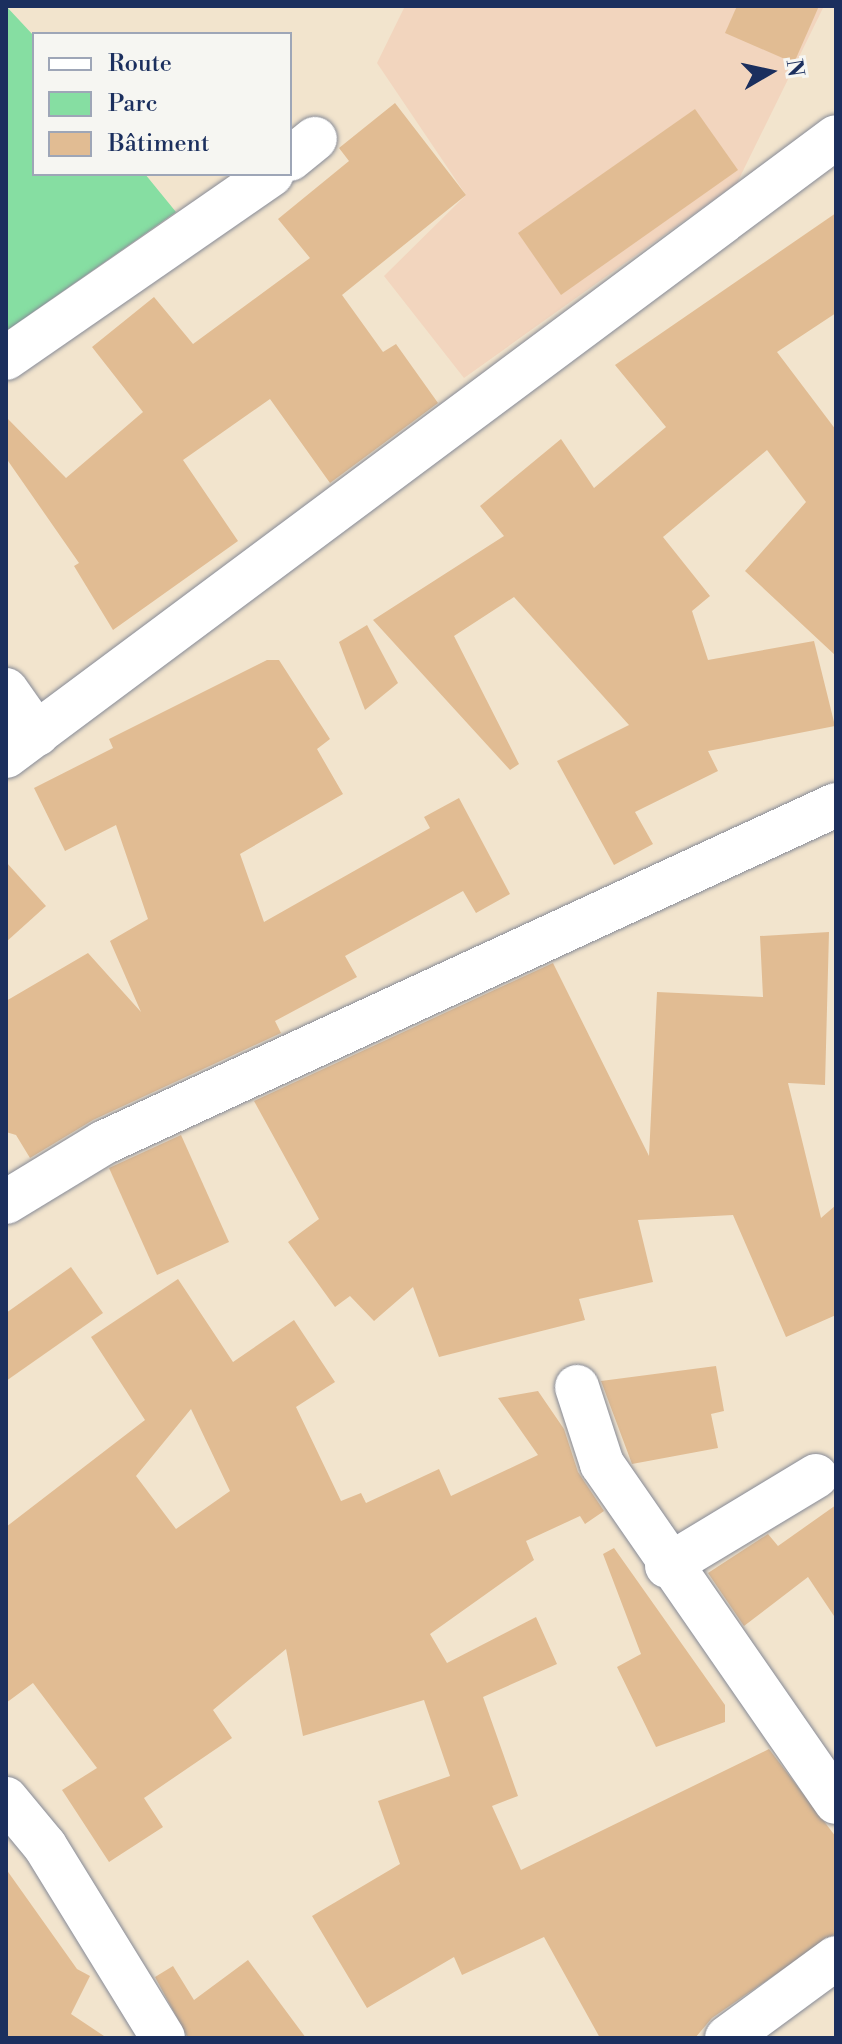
<!DOCTYPE html>
<meta charset="utf-8">
<style>
body{margin:0}
#map{position:relative;width:842px;height:2044px;overflow:hidden;background:#f2e4cd;font-family:"Libre Bodoni",serif}
div>[style]{position:absolute}
.built>*{inset:0;background:#f2d5be}
.green>*{inset:0;background:#86dea2}
.building>*{inset:0;background:#e1bc93}
.roads{filter:drop-shadow(0 0 2px #868a96) drop-shadow(0 0 2px #868a96)}
.minor>*{height:44px;margin:-22px;padding:0 22px;transform-origin:22px;border-radius:22px;background:#fff}
span{translate:-50% -50%;white-space:nowrap;text-align:center;line-height:1.15;-webkit-text-stroke:6px #f6f6f2;paint-order:stroke}
.frame{position:absolute;inset:0;border:8px solid #1b2f5e;pointer-events:none}
.legend{position:absolute;left:32px;top:32px;width:260px;height:144px;box-sizing:border-box;background:#f6f6f2;border:2px solid #9ea6b7;margin:0;padding:10px 14px;list-style:none;font-size:24px;color:#1b2f5e}
.legend li{display:flex;align-items:center;gap:16px;height:40px}
.legend b{width:40px;border:2px solid #9ea6b7}
.north{position:absolute;left:730px;top:32px;width:80px;height:80px;-webkit-text-stroke:6px #f6f6f2;paint-order:stroke;rotate:81deg;font-size:22px;font-weight:700;line-height:32px;text-align:center;color:#1b2f5e}
.north::after{content:'';display:block;margin:auto;width:28px;height:36px;background:#1b2f5e;clip-path:polygon(50% 0,100% 100%,50% 72%,0 100%)}
</style>
<div id="map">
<div class="built">
<i style="clip-path:polygon(405px 6px,824px 6px,737px 183px,464px 378px,384px 276px,466px 195px,377px 63px)"></i>
</div>
<div class="green">
<i style="clip-path:polygon(6px 6px,34px 36px,34px 174px,145px 174px,176px 212px,6px 331px)"></i>
</div>
<div class="building">
<i style="clip-path:polygon(737px 6px,819px 6px,794px 63px,725px 33px)"></i>
<i style="clip-path:polygon(395px 103px,466px 195px,342px 295px,383px 352px,396px 344px,438px 403px,330px 483px,270px 399px,183px 460px,238px 541px,113px 630px,74px 566px,79px 563px,6px 458px,6px 417px,66px 478px,143px 412px,92px 347px,154px 297px,193px 344px,310px 258px,278px 219px,349px 161px,339px 148px)"></i>
<i style="clip-path:polygon(695px 109px,738px 170px,561px 295px,518px 233px)"></i>
<i style="clip-path:polygon(836px 213px,836px 313px,777px 352px,836px 430px,836px 656px,745px 571px,806px 502px,767px 450px,663px 537px,710px 596px,692px 611px,708px 660px,814px 641px,835px 726px,708px 751px,718px 771px,635px 812px,653px 844px,614px 865px,557px 761px,629px 725px,514px 597px,454px 636px,519px 764px,510px 770px,373px 620px,504px 536px,480px 506px,561px 439px,594px 488px,666px 427px,615px 365px)"></i>
<i style="clip-path:polygon(367px 625px,398px 683px,365px 710px,339px 642px)"></i>
<i style="clip-path:polygon(267px 660px,279px 660px,330px 739px,317px 749px,343px 794px,240px 854px,264px 922px,430px 828px,424px 817px,459px 798px,510px 894px,476px 913px,463px 891px,345px 956px,357px 977px,275px 1021px,281px 1033px,93px 1120px,30px 1158px,16px 1135px,6px 1132px,6px 1001px,88px 953px,141px 1012px,110px 941px,148px 919px,116px 825px,65px 851px,34px 788px,113px 748px,109px 739px)"></i>
<i style="clip-path:polygon(6px 862px,46px 906px,6px 942px)"></i>
<i style="clip-path:polygon(829px 932px,825px 1085px,788px 1083px,821px 1218px,836px 1205px,836px 1315px,786px 1337px,733px 1215px,638px 1220px,653px 1282px,579px 1299px,585px 1320px,439px 1357px,413px 1287px,374px 1321px,350px 1296px,335px 1307px,288px 1242px,319px 1219px,254px 1101px,553px 963px,649px 1156px,657px 992px,763px 997px,760px 936px)"></i>
<i style="clip-path:polygon(181px 1135px,229px 1242px,157px 1275px,109px 1168px)"></i>
<i style="clip-path:polygon(71px 1267px,103px 1313px,6px 1381px,6px 1313px)"></i>
<i style="clip-path:polygon(evenodd,178px 1279px,233px 1362px,294px 1320px,335px 1382px,296px 1407px,341px 1501px,361px 1493px,366px 1503px,439px 1469px,451px 1496px,538px 1455px,498px 1398px,538px 1391px,564px 1429px,578px 1472px,604px 1511px,585px 1524px,580px 1516px,526px 1541px,534px 1560px,430px 1634px,447px 1663px,536px 1617px,557px 1664px,483px 1697px,518px 1796px,492px 1806px,521px 1870px,769px 1749px,836px 1837px,836px 1933px,712px 2018px,695px 2038px,600px 2038px,544px 1937px,462px 1975px,454px 1957px,367px 2008px,312px 1916px,400px 1864px,378px 1801px,450px 1776px,424px 1700px,303px 1736px,286px 1649px,213px 1710px,232px 1738px,144px 1798px,163px 1827px,109px 1862px,62px 1790px,97px 1768px,33px 1683px,6px 1703px,6px 1527px,145px 1420px,91px 1337px,178px 1279px,191px 1409px,230px 1491px,176px 1529px,136px 1476px,191px 1409px)"></i>
<i style="clip-path:polygon(716px 1366px,724px 1411px,711px 1414px,718px 1448px,632px 1464px,601px 1381px)"></i>
<i style="clip-path:polygon(836px 1505px,836px 1619px,808px 1577px,744px 1626px,708px 1573px,768px 1534px,778px 1546px)"></i>
<i style="clip-path:polygon(614px 1548px,725px 1705px,725px 1722px,656px 1747px,617px 1667px,641px 1654px,603px 1554px)"></i>
<i style="clip-path:polygon(6px 1869px,77px 1969px,90px 1976px,71px 2014px,107px 2038px,6px 2038px)"></i>
<i style="clip-path:polygon(248px 1960px,306px 2038px,188px 2038px,155px 1977px,173px 1966px,194px 2000px)"></i>
</div>
<div class="roads">
<div class="minor">
<i style="left:290px;top:159px;width:32px;rotate:-39deg"></i>
<i style="left:6px;top:358px;width:323px;rotate:-34.7deg"></i>
<i style="left:6px;top:690px;width:54px;rotate:54.8deg"></i>
<i style="left:6px;top:756px;width:1035px;rotate:-36.71deg"></i>
<i style="left:6px;top:1202px;width:114px;rotate:-31.3deg"></i>
<i style="left:103px;top:1143px;width:807px;rotate:-24.76deg"></i>
<i style="left:577px;top:1387px;width:81px;rotate:72deg"></i>
<i style="left:602px;top:1464px;width:411px;rotate:55.3deg"></i>
<i style="left:667px;top:1566px;width:174px;rotate:-31.1deg"></i>
<i style="left:6px;top:1799px;width:61px;rotate:50.3deg"></i>
<i style="left:45px;top:1846px;width:225px;rotate:58.4deg"></i>
<i style="left:727px;top:2038px;width:135px;rotate:-36.3deg"></i>
</div>
</div>
<div class="frame"></div>
<ul class="legend">
<li><b style="height:10px;background:#fff"></b>Route</li>
<li><b style="height:22px;background:#86dea2"></b>Parc</li>
<li><b style="height:22px;background:#e1bc93"></b>Bâtiment</li>
</ul>
<div class="north">N</div>
</div>
